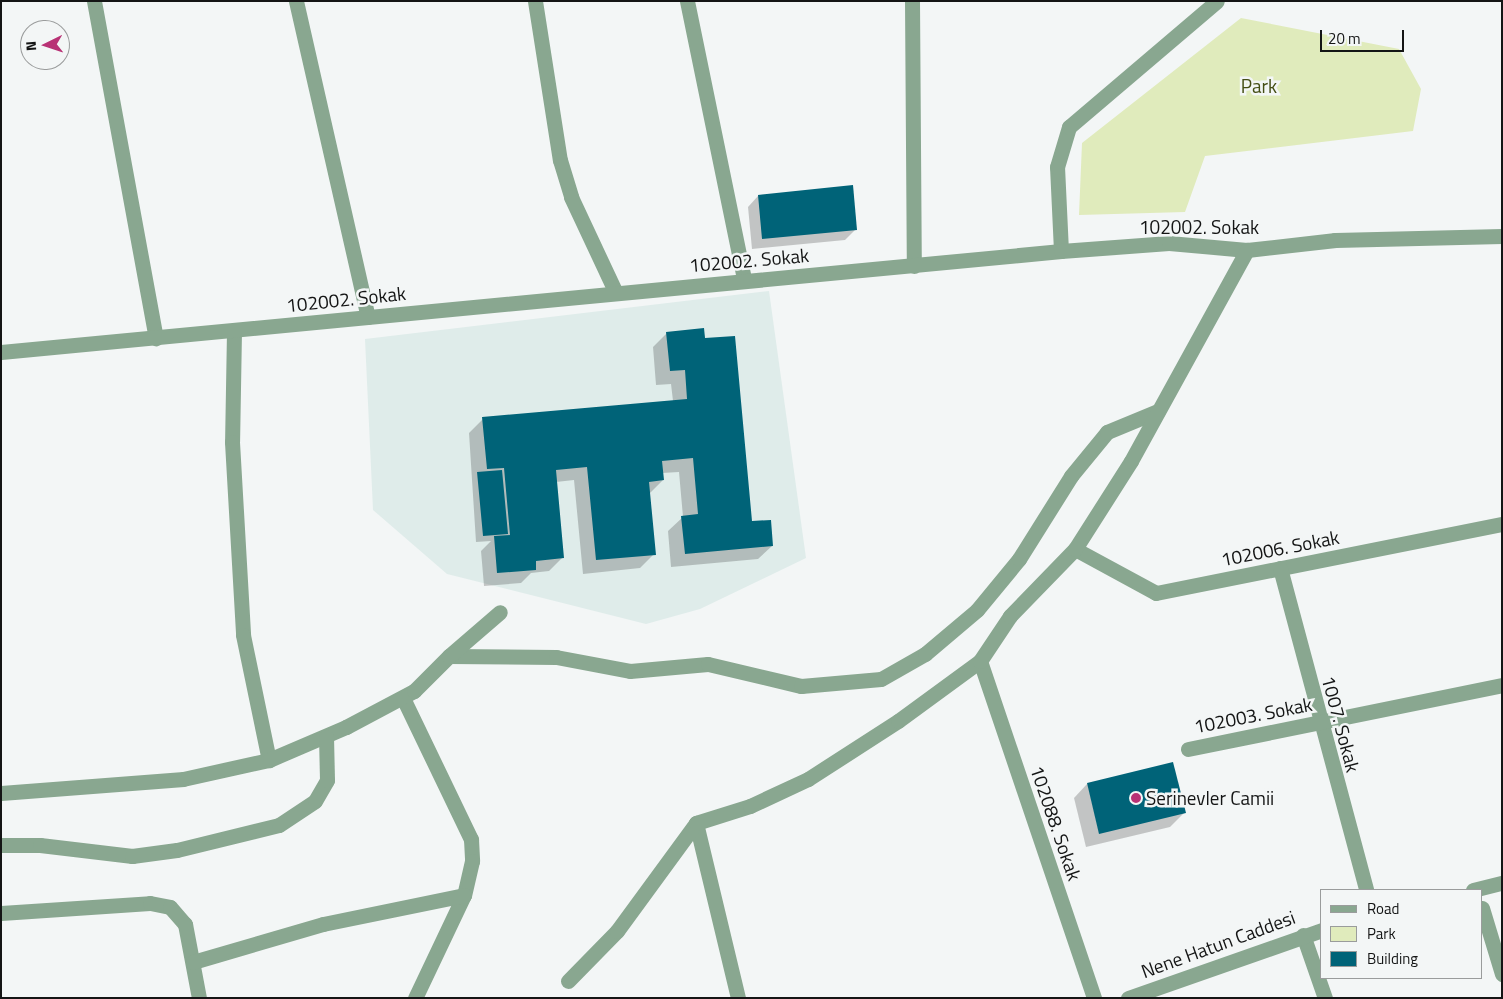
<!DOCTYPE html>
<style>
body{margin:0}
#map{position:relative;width:1503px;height:999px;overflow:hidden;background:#f3f6f6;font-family:"Titillium Web",sans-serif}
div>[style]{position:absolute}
.built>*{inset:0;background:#dfecea}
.green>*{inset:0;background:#e0ebbc}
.shadow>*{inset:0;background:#0003}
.building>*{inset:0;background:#006378}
.minor>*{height:15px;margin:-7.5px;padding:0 7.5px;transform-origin:7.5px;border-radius:7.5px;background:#89a790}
.dots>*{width:14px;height:14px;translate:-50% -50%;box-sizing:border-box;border:2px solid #f3f6f6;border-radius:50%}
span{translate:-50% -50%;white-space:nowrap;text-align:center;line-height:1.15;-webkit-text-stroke:5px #f3f6f6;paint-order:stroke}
.park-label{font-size:19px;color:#444e15}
.street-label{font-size:19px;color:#141515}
.poi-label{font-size:19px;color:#141515}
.left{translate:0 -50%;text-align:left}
.frame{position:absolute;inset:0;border:2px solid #141515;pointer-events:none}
.legend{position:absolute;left:1320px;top:889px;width:162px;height:90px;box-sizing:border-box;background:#f3f6f6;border:1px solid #9a9c9c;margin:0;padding:6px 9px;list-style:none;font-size:15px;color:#141515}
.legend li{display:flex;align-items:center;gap:10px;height:25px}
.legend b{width:25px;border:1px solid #9a9c9c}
.north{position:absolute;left:20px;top:20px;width:50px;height:50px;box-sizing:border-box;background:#f3f6f6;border:1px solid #9a9c9c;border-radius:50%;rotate:266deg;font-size:14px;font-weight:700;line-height:20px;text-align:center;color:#141515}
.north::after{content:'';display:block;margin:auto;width:18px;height:22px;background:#b83275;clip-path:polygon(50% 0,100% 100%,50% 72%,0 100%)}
.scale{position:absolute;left:1320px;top:30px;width:84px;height:22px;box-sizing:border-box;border:2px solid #141515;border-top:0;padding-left:6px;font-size:15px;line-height:18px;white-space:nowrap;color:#141515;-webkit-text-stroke:4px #f3f6f6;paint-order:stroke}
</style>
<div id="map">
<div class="built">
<i style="clip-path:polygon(769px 291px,806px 558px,700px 609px,646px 624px,447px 574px,373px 510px,365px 339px)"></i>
</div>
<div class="green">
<i style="clip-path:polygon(1241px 18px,1399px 49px,1421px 89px,1413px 131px,1205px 156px,1185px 212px,1079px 215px,1082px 143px)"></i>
</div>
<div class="shadow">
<i style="clip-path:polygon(758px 196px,856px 229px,845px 240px,752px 249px,748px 207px)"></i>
<i style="clip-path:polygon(703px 330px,751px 523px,772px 546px,758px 559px,671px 567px,668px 531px,683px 517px,679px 472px,662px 473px,663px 480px,649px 494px,654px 554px,640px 568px,583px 574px,574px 480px,556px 482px,563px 557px,549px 571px,531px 573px,521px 583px,484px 586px,481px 551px,491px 541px,476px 542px,469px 433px,483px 419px,673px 401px,671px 384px,656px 385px,653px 347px,667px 333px)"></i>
<i style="clip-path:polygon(1087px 784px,1184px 813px,1170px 827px,1086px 847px,1074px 798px)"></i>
</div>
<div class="building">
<i style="clip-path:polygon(853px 185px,857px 230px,762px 239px,758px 195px)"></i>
<i style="clip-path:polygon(704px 328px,705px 338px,735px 336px,752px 521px,771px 520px,773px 546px,685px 554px,681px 516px,698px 514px,693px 458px,662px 461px,664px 480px,649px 482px,656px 555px,596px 560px,587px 467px,556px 470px,564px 558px,536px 561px,536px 570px,497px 573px,494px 536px,510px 535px,504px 468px,487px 469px,482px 417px,687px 399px,685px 370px,670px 371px,666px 332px)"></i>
<i style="clip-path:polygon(502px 470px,508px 534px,483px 536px,477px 472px)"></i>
<i style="clip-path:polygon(1173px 762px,1186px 813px,1099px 834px,1087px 783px)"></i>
</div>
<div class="minor">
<i style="left:94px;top:1px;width:343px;rotate:79.6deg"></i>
<i style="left:296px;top:1px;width:324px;rotate:77.2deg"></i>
<i style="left:535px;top:1px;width:161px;rotate:81.1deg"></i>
<i style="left:560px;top:160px;width:39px;rotate:73deg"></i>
<i style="left:571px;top:197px;width:106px;rotate:64.9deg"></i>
<i style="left:687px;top:1px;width:284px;rotate:78.4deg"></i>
<i style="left:912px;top:1px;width:265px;rotate:89.6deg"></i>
<i style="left:1061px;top:251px;width:84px;rotate:-92.7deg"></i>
<i style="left:1057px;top:167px;width:42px;rotate:-73.3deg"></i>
<i style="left:1069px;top:127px;width:194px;rotate:-40.4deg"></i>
<i style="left:234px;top:331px;width:111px;rotate:91deg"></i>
<i style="left:232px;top:442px;width:193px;rotate:86.7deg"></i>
<i style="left:243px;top:635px;width:128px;rotate:78.3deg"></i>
<i style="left:1px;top:352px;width:1065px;rotate:-5.44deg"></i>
<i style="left:1061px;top:251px;width:108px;rotate:-4.2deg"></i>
<i style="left:1169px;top:243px;width:78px;rotate:5.1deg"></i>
<i style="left:1247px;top:250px;width:89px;rotate:-6.5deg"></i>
<i style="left:1335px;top:240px;width:167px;rotate:-1.4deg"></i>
<i style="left:1075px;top:549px;width:92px;rotate:28.5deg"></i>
<i style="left:1156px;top:593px;width:353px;rotate:-11.3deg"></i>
<i style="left:1280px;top:568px;width:333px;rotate:75deg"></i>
<i style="left:449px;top:656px;width:107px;rotate:0.5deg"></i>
<i style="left:556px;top:657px;width:75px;rotate:10.7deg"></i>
<i style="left:630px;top:671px;width:78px;rotate:-5.1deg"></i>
<i style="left:708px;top:664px;width:96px;rotate:13.3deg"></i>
<i style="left:801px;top:686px;width:80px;rotate:-5deg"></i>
<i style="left:881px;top:679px;width:51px;rotate:-29.6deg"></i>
<i style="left:925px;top:654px;width:68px;rotate:-40.2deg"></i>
<i style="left:977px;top:610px;width:66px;rotate:-50.5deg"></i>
<i style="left:1019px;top:559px;width:98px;rotate:-57.9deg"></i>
<i style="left:1071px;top:476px;width:57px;rotate:-50.7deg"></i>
<i style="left:1107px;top:432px;width:55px;rotate:-22.4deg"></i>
<i style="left:980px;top:661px;width:356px;rotate:71.3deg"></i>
<i style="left:403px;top:698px;width:157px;rotate:64.3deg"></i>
<i style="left:471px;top:839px;width:22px;rotate:87deg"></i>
<i style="left:472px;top:861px;width:35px;rotate:103deg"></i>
<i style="left:464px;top:895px;width:114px;rotate:115.4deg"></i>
<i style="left:1188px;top:749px;width:320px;rotate:-11.5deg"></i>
<i style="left:1px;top:793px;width:183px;rotate:-4.4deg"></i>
<i style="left:183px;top:779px;width:88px;rotate:-12.5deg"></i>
<i style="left:269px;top:760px;width:84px;rotate:-23.2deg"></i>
<i style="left:346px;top:727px;width:77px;rotate:-27.9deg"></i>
<i style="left:414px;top:691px;width:49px;rotate:-45deg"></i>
<i style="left:449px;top:656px;width:67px;rotate:-40.8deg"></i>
<i style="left:696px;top:823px;width:180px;rotate:76.5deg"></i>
<i style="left:1px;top:845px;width:39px"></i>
<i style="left:40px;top:845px;width:93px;rotate:6.8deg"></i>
<i style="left:132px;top:856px;width:45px;rotate:-7.6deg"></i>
<i style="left:177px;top:850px;width:105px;rotate:-13.8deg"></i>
<i style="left:279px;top:825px;width:43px;rotate:-33.7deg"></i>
<i style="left:315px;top:801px;width:24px;rotate:-60deg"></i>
<i style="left:327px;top:780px;width:43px;rotate:-91.3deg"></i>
<i style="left:1473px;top:890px;width:30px;rotate:-14deg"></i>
<i style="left:1482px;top:908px;width:69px;rotate:73.1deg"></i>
<i style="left:1px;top:913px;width:149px;rotate:-3.8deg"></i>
<i style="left:150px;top:903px;width:20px;rotate:11deg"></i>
<i style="left:170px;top:907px;width:23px;rotate:49deg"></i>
<i style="left:185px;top:924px;width:75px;rotate:79.3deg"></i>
<i style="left:1303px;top:935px;width:67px;rotate:70.8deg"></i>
<i style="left:193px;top:962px;width:135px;rotate:-16.3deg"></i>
<i style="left:323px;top:924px;width:144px;rotate:-11.6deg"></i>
<i style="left:568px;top:981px;width:70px;rotate:-45.6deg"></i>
<i style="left:617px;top:931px;width:134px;rotate:-53.8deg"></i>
<i style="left:696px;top:823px;width:57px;rotate:-17.5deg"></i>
<i style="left:750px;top:806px;width:64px;rotate:-25deg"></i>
<i style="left:808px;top:779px;width:107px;rotate:-32.8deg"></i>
<i style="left:898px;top:721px;width:102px;rotate:-36.2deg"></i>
<i style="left:980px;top:661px;width:54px;rotate:-56.3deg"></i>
<i style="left:1010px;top:616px;width:93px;rotate:-45.9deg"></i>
<i style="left:1075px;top:549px;width:104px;rotate:-57.5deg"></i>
<i style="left:1131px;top:461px;width:241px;rotate:-61.2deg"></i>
<i style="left:1128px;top:998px;width:206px;rotate:-19.3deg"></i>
</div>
<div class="dots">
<i style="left:1136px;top:798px;background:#b83275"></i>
</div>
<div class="park-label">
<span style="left:1259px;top:86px">Park</span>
</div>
<div class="street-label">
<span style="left:1199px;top:227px">102002. Sokak</span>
<span style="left:749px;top:260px;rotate:-5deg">102002. Sokak</span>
<span style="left:346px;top:299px;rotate:-6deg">102002. Sokak</span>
<span style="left:1280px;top:548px;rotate:-11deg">102006. Sokak</span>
<span style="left:1253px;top:715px;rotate:-11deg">102003. Sokak</span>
<span style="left:1341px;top:724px;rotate:75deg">1007. Sokak</span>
<span style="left:1056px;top:823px;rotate:71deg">102088. Sokak</span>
<span style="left:1218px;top:944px;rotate:-20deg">Nene Hatun Caddesi</span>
</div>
<div class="poi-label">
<span class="left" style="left:1146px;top:798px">Serinevler Camii</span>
</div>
<div class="frame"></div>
<ul class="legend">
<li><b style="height:6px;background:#89a790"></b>Road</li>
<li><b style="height:14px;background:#e0ebbc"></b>Park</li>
<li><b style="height:14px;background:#006378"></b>Building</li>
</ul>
<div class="north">N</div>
<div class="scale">20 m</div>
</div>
